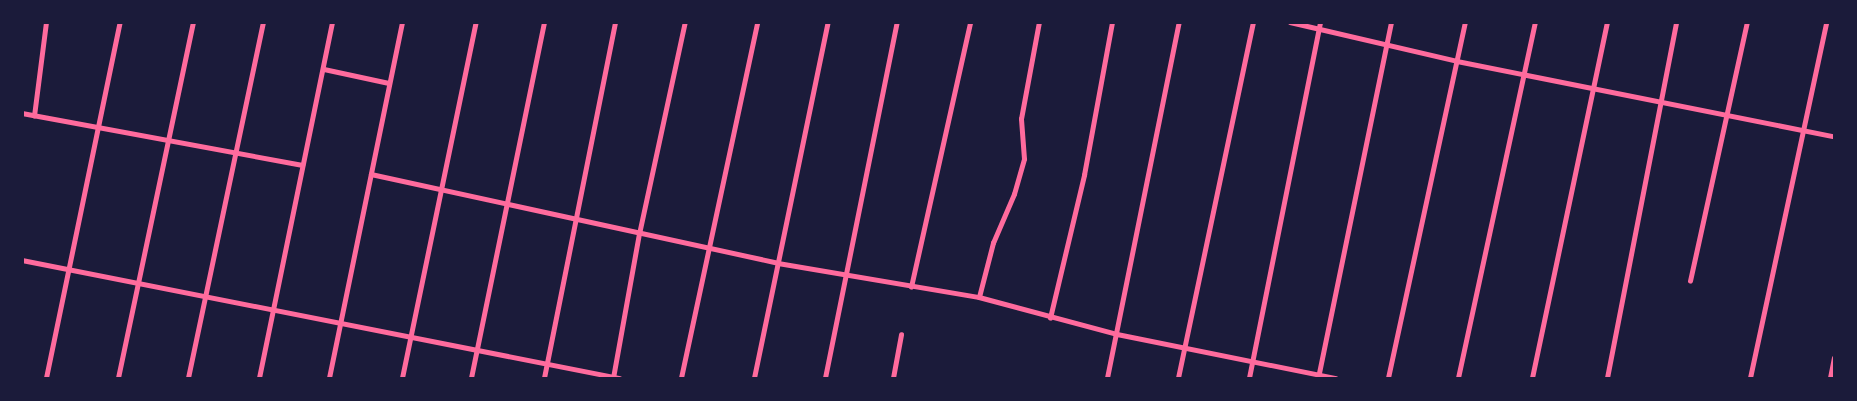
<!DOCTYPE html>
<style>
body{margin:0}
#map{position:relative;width:1857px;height:401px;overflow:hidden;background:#1b1b3a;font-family:Lato,sans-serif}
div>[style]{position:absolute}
.minor>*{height:4.5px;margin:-2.25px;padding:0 2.25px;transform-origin:2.25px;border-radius:2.25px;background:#ff6b9d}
span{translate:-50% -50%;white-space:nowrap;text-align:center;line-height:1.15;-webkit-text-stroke:4.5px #1b1b3a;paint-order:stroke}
.frame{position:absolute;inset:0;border:24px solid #1b1b3a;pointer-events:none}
</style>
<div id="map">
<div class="minor">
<i style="left:1290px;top:22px;width:171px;rotate:13.1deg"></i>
<i style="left:1457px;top:61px;width:384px;rotate:11.3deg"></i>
<i style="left:324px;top:69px;width:66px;rotate:12.2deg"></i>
<i style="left:22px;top:113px;width:285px;rotate:10.5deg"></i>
<i style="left:34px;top:116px;width:95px;rotate:-82.7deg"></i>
<i style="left:371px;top:174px;width:417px;rotate:12.3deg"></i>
<i style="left:778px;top:263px;width:204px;rotate:9.6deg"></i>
<i style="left:979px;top:297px;width:143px;rotate:15deg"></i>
<i style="left:1117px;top:334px;width:223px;rotate:11.4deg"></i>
<i style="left:22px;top:260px;width:609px;rotate:11.18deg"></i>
<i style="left:1690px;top:281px;width:265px;rotate:-77.6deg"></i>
<i style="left:911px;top:287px;width:271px;rotate:-77.4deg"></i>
<i style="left:979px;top:297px;width:56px;rotate:-75.5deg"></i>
<i style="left:993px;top:243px;width:53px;rotate:-66.8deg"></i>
<i style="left:1014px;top:194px;width:36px;rotate:-74deg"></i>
<i style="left:1024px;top:159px;width:40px;rotate:-94.3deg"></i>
<i style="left:1021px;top:119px;width:99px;rotate:-79.5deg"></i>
<i style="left:1050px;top:318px;width:147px;rotate:-76.6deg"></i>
<i style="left:1084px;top:175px;width:156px;rotate:-79.6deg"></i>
<i style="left:46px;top:378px;width:364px;rotate:-78.3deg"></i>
<i style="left:118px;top:378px;width:364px;rotate:-78.1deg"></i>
<i style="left:188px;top:378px;width:364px;rotate:-78.1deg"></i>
<i style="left:259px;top:378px;width:363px;rotate:-78.4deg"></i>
<i style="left:329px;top:378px;width:363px;rotate:-78.4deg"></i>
<i style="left:402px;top:378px;width:364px;rotate:-78.3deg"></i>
<i style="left:471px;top:378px;width:363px;rotate:-78.4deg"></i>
<i style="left:544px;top:378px;width:363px;rotate:-78.7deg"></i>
<i style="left:613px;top:378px;width:146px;rotate:-79.8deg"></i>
<i style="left:639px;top:234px;width:217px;rotate:-77.8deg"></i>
<i style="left:681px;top:378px;width:364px;rotate:-77.9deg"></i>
<i style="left:754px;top:378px;width:364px;rotate:-78.3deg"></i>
<i style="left:825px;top:378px;width:363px;rotate:-78.6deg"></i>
<i style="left:893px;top:378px;width:44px;rotate:-79.5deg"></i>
<i style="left:1107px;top:378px;width:363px;rotate:-78.6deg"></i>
<i style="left:1178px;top:378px;width:364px;rotate:-78.1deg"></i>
<i style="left:1249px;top:378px;width:363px;rotate:-78.7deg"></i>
<i style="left:1318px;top:378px;width:363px;rotate:-78.4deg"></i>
<i style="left:1388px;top:378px;width:364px;rotate:-77.8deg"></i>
<i style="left:1458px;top:378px;width:364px;rotate:-77.8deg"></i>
<i style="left:1532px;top:378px;width:364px;rotate:-78.1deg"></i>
<i style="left:1607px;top:378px;width:363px;rotate:-79deg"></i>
<i style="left:1750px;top:378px;width:364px;rotate:-77.9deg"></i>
<i style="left:1830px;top:378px;width:20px;rotate:-79deg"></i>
</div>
<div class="frame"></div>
</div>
